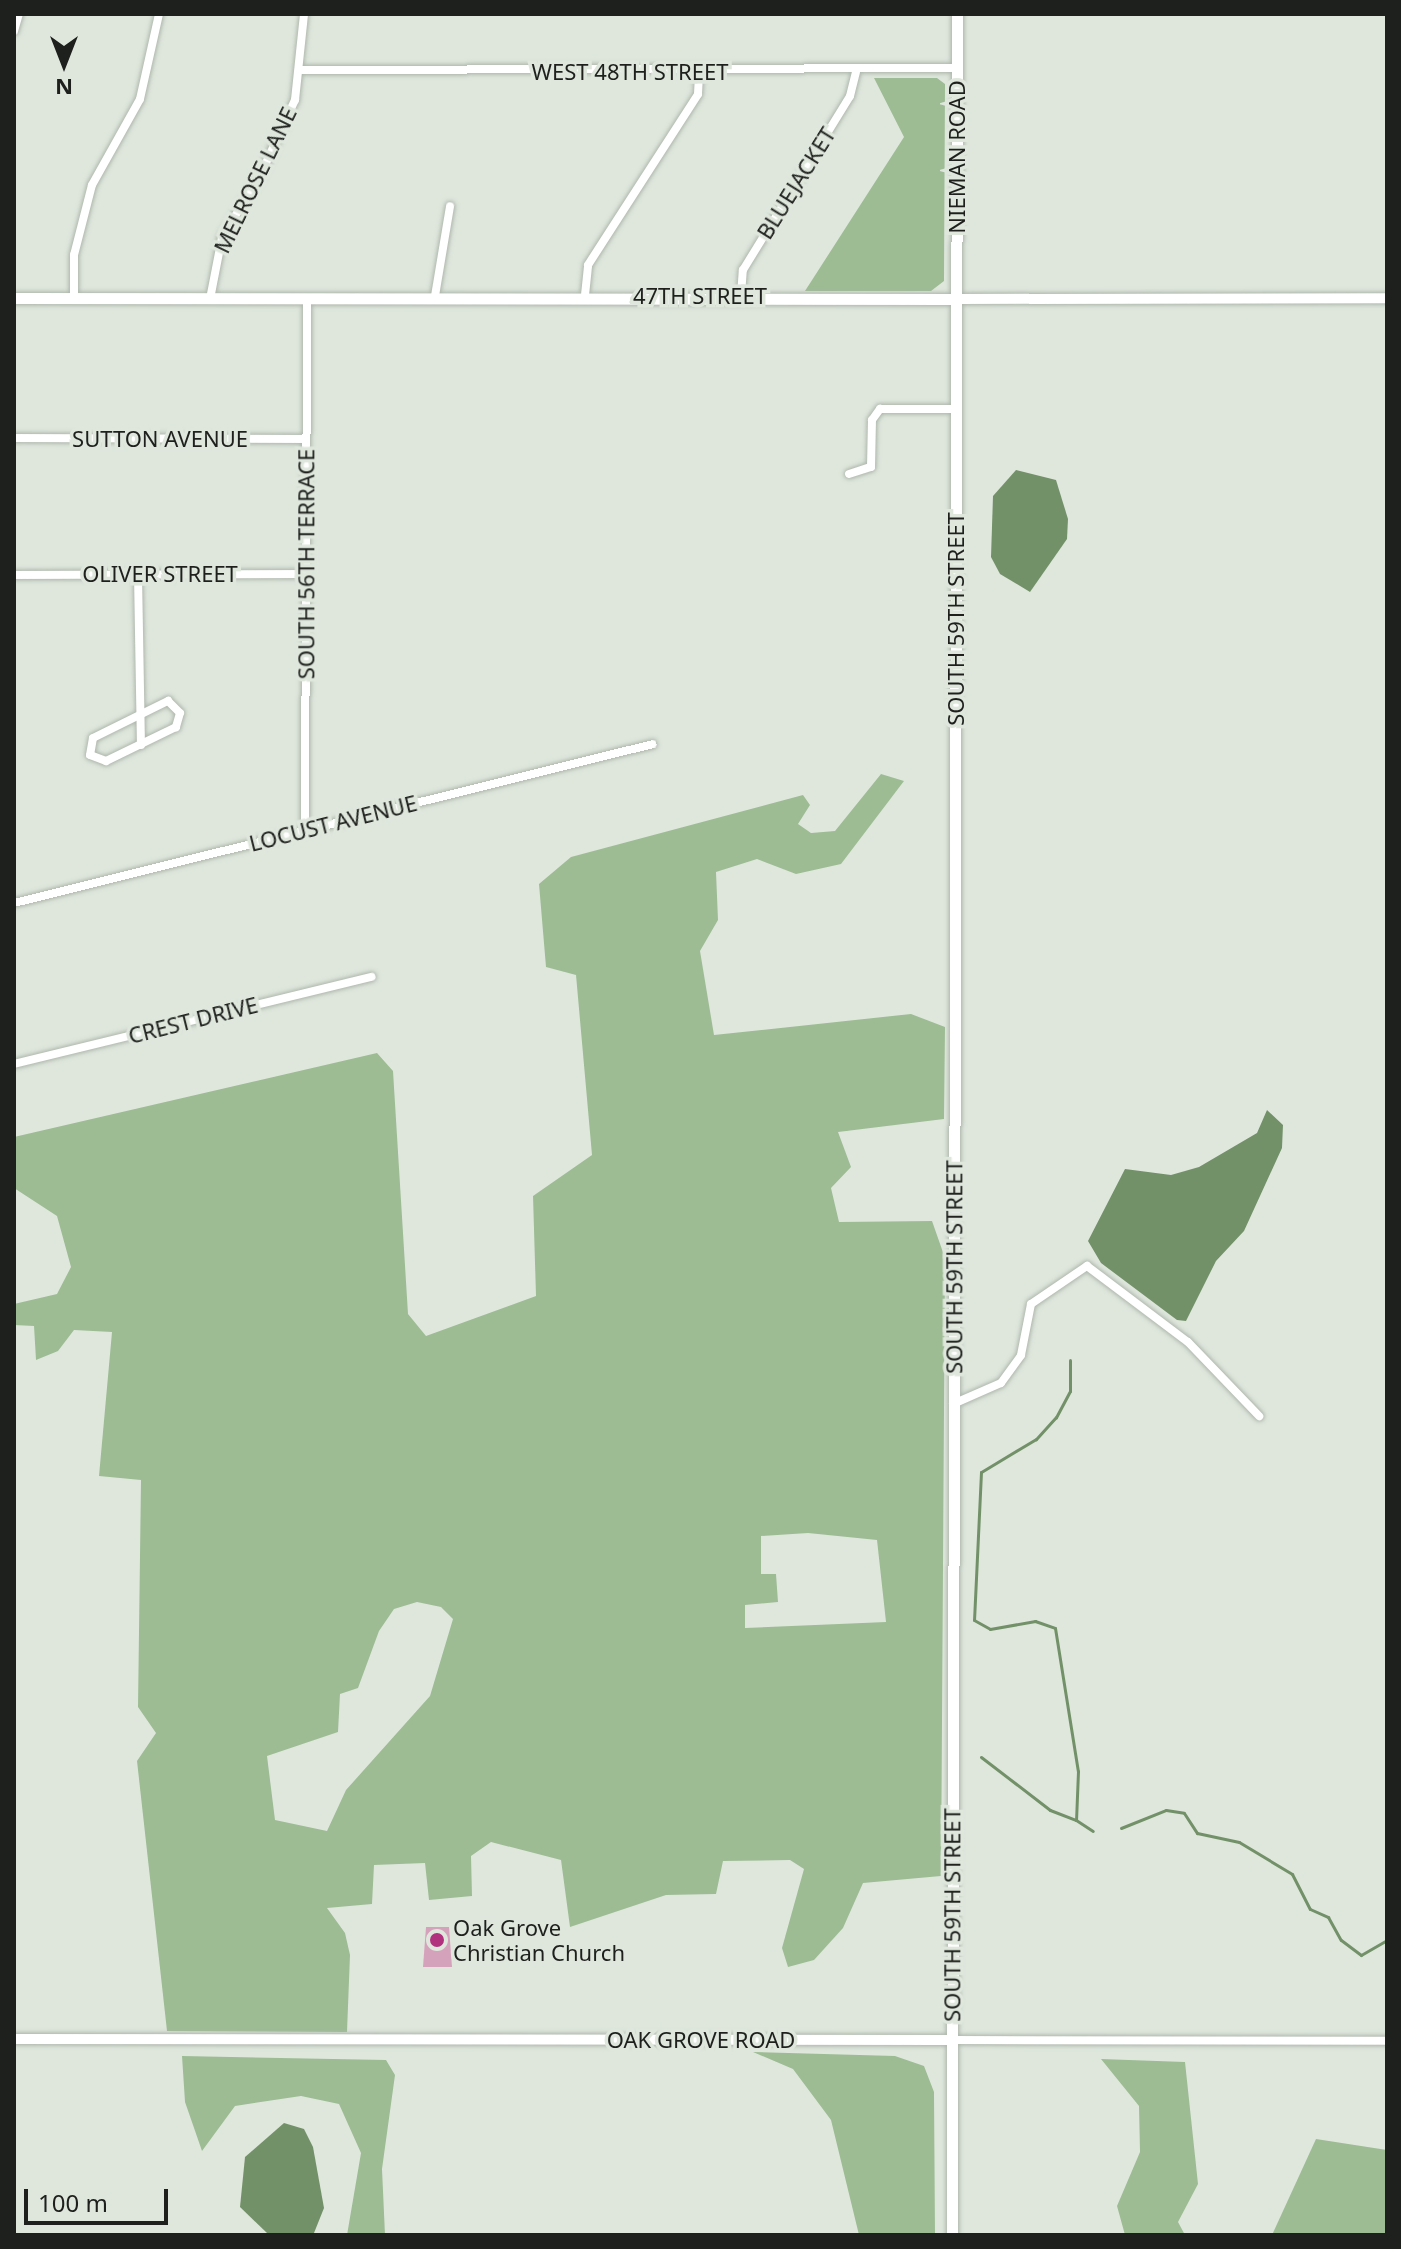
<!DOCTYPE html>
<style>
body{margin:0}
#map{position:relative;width:1401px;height:2249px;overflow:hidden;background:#dfe7dd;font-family:"Noto Sans",sans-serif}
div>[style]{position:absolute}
.green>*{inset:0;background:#9dbc94}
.water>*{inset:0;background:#739169}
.stream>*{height:3px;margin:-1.5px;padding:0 1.5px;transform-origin:1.5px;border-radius:1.5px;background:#739169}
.building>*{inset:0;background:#d5a2bb}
.roads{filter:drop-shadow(0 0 2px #afb7ad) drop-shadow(0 0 2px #afb7ad)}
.minor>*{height:8px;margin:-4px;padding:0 4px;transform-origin:4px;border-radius:4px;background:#fff}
.tertiary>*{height:10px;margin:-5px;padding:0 5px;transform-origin:5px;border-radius:5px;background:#fff}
.secondary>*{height:11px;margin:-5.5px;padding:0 5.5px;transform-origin:5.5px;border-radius:5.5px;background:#fff}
.dots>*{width:22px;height:22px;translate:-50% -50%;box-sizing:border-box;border:4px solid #dfe7dd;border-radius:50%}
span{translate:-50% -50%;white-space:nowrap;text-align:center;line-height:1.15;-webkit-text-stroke:7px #dfe7dd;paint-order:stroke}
.street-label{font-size:22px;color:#1d201c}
.poi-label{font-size:22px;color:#1d201c}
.left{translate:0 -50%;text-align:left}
.frame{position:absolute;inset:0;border:16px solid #1d201c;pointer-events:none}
.north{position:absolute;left:24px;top:24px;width:80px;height:80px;-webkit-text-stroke:6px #dfe7dd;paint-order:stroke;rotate:180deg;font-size:22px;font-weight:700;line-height:32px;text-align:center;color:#1d201c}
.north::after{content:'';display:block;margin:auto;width:28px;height:36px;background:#1d201c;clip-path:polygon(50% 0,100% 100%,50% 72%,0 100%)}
.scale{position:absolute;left:24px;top:2189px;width:144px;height:36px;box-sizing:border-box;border:4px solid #1d201c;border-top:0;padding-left:10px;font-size:24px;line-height:28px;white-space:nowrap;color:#1d201c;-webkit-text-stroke:6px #dfe7dd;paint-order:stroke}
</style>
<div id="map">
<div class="green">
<i style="clip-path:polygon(874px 78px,937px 78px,945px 84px,944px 281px,931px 291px,805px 291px,904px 137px)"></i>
<i style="clip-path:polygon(evenodd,881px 774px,904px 781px,841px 864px,796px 874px,757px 859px,716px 872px,718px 920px,700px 951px,714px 1035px,911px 1014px,945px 1027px,944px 1119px,838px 1132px,851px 1167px,831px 1188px,839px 1222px,932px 1221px,945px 1258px,941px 1876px,863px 1883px,843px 1928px,814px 1960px,788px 1967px,782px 1948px,804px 1869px,790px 1860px,723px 1861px,716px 1894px,666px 1895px,570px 1927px,561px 1860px,491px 1842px,471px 1856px,472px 1896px,429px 1900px,425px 1863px,374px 1865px,372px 1904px,327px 1908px,345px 1933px,350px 1955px,347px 2032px,167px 2031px,137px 1761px,156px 1733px,138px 1707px,141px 1480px,99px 1476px,112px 1332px,74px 1330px,58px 1351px,36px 1360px,34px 1326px,14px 1325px,14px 1304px,57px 1294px,71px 1267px,57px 1216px,14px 1188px,14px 1137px,377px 1053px,393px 1071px,408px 1314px,426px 1336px,536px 1296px,533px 1196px,592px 1155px,576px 975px,546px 967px,539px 884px,571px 857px,803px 795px,810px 805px,798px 824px,811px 833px,835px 831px,881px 774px,808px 1533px,877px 1540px,886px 1622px,745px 1628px,745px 1605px,778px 1602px,776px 1574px,761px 1574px,761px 1536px,808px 1533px,881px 774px,417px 1602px,441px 1607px,453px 1619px,430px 1696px,346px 1790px,327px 1831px,275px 1820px,267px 1756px,338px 1732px,340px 1694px,358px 1688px,379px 1631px,394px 1609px,417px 1602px)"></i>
<i style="clip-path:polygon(753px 2052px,895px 2056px,924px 2066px,934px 2092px,935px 2235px,859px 2235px,831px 2120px,793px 2069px)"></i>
<i style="clip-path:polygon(182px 2056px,386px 2060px,395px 2075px,382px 2169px,385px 2235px,347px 2235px,361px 2153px,339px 2104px,301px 2096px,235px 2106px,202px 2151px,185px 2102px)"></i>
<i style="clip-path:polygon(1101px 2059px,1185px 2062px,1198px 2184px,1178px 2222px,1185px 2235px,1125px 2235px,1117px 2206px,1140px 2152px,1139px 2106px)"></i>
<i style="clip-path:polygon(1316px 2139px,1387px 2150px,1387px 2235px,1272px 2235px)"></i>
</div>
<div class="water">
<i style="clip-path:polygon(1016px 470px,1056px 480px,1068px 519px,1067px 539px,1030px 592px,1000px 574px,991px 557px,993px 496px)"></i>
<i style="clip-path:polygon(1267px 1110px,1283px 1125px,1282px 1148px,1244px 1231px,1216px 1261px,1186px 1321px,1177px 1320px,1101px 1263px,1088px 1241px,1125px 1169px,1171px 1175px,1199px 1167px,1257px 1133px)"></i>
<i style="clip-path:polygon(284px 2123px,304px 2129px,313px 2147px,324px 2208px,314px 2233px,267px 2233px,240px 2207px,245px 2157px)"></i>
</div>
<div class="stream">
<i style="left:1070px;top:1360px;width:31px;rotate:90deg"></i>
<i style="left:1070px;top:1391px;width:30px;rotate:118deg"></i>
<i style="left:1056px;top:1417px;width:30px;rotate:132deg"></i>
<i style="left:1036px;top:1439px;width:64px;rotate:149deg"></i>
<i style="left:981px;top:1472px;width:148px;rotate:92.7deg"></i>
<i style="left:974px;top:1620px;width:18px;rotate:29deg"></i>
<i style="left:990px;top:1629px;width:46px;rotate:-10.1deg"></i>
<i style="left:1035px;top:1621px;width:21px;rotate:19deg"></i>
<i style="left:1055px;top:1628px;width:145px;rotate:80.9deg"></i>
<i style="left:1078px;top:1771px;width:49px;rotate:92.3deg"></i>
<i style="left:1076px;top:1820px;width:20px;rotate:33deg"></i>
<i style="left:981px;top:1757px;width:87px;rotate:37.5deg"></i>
<i style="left:1050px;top:1810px;width:28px;rotate:21deg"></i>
<i style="left:1121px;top:1828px;width:48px;rotate:-21.8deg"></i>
<i style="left:1166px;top:1810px;width:18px;rotate:9deg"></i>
<i style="left:1184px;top:1813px;width:24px;rotate:57deg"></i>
<i style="left:1197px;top:1833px;width:43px;rotate:12.1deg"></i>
<i style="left:1239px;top:1842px;width:62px;rotate:31.1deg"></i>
<i style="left:1292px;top:1874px;width:39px;rotate:63deg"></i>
<i style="left:1310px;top:1909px;width:20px;rotate:24deg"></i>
<i style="left:1328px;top:1917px;width:26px;rotate:61deg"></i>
<i style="left:1341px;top:1940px;width:25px;rotate:37deg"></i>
<i style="left:1361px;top:1955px;width:30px;rotate:-30deg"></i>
</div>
<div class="building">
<i style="clip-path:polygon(426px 1927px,449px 1927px,452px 1967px,423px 1967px)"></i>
</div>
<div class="roads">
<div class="minor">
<i style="left:14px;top:31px;width:18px;rotate:-74deg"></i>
<i style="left:302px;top:70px;width:656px;rotate:-0.17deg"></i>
<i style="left:585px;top:295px;width:30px;rotate:-84deg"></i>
<i style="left:588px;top:265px;width:203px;rotate:-57.2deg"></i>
<i style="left:698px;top:94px;width:21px;rotate:-87deg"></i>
<i style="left:435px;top:296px;width:91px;rotate:-80.5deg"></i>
<i style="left:741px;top:296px;width:26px;rotate:-86deg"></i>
<i style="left:743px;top:270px;width:204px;rotate:-58.4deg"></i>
<i style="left:850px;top:96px;width:25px;rotate:-76deg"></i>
<i style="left:74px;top:299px;width:44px;rotate:-90deg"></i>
<i style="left:74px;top:255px;width:72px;rotate:-75.6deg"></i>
<i style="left:92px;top:185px;width:98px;rotate:-60.8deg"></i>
<i style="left:140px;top:99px;width:87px;rotate:-77.4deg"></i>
<i style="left:210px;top:299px;width:63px;rotate:-79deg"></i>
<i style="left:222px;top:237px;width:72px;rotate:-58.1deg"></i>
<i style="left:260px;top:176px;width:84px;rotate:-65.3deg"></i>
<i style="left:295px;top:100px;width:86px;rotate:-84deg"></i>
<i style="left:14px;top:438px;width:292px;rotate:0.2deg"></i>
<i style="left:849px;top:474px;width:23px;rotate:-18deg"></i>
<i style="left:871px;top:467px;width:47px;rotate:-88.8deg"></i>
<i style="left:872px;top:420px;width:14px;rotate:-54deg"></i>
<i style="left:880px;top:409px;width:76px"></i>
<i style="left:14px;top:575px;width:292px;rotate:-0.2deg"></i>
<i style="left:138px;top:575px;width:170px;rotate:89deg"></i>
<i style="left:168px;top:701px;width:17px;rotate:45deg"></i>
<i style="left:180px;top:713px;width:15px;rotate:106deg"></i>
<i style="left:176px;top:727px;width:78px;rotate:154.1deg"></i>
<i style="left:106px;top:761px;width:17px;rotate:-159deg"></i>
<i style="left:90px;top:755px;width:17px;rotate:-80deg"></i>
<i style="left:93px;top:738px;width:84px;rotate:-26.3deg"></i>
<i style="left:305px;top:830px;width:532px;rotate:-89.78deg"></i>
<i style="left:14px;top:903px;width:658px;rotate:-13.97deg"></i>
<i style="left:14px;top:1064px;width:368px;rotate:-13.7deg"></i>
<i style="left:953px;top:1404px;width:52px;rotate:-23.6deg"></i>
<i style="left:1001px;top:1383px;width:34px;rotate:-54deg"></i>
<i style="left:1021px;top:1355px;width:52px;rotate:-78.9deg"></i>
<i style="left:1031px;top:1304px;width:68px;rotate:-34.2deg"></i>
<i style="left:1087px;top:1266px;width:126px;rotate:37deg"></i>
<i style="left:1188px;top:1342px;width:103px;rotate:46.2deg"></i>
<i style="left:952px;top:2040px;width:435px;rotate:0.1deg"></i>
</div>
<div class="tertiary">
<i style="left:957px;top:299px;width:430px;rotate:-0.1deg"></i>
<i style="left:14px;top:2039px;width:938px;rotate:0.06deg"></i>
</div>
<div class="secondary">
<i style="left:14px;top:298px;width:943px;rotate:0.06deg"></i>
<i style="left:952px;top:2235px;width:2221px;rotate:-89.87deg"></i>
</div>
</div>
<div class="dots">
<i style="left:437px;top:1940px;background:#b1317e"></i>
</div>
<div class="street-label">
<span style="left:630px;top:72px">WEST 48TH STREET</span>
<span style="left:957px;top:157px;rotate:-90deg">NIEMAN ROAD</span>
<span style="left:255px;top:180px;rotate:-64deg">MELROSE LANE</span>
<span style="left:796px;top:183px;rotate:-58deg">BLUEJACKET</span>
<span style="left:700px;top:296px">47TH STREET</span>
<span style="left:160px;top:439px">SUTTON AVENUE</span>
<span style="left:306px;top:564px;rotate:-90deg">SOUTH 56TH TERRACE</span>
<span style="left:160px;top:574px">OLIVER STREET</span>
<span style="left:956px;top:619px;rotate:-90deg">SOUTH 59TH STREET</span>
<span style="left:333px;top:823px;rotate:-14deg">LOCUST AVENUE</span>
<span style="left:193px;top:1020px;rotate:-14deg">CREST DRIVE</span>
<span style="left:954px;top:1267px;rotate:-90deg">SOUTH 59TH STREET</span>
<span style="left:952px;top:1915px;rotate:-90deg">SOUTH 59TH STREET</span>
<span style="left:701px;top:2040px">OAK GROVE ROAD</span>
</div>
<div class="poi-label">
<span class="left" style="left:453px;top:1940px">Oak Grove<br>Christian Church</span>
</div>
<div class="frame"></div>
<div class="north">N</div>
<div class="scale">100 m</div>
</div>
